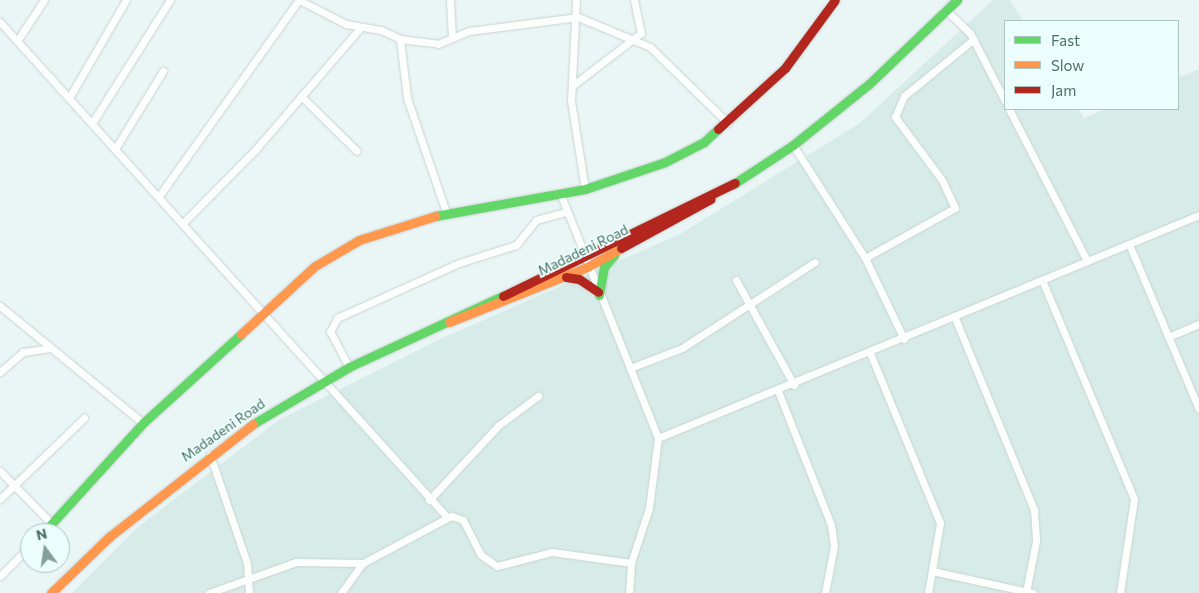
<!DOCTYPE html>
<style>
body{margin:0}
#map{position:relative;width:1199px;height:593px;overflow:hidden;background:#eaf5f5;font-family:Commissioner,sans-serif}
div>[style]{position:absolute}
.residential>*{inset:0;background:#d7ece9}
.roads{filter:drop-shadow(0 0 1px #c8d3d2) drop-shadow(0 0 1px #c8d3d2)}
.street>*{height:7px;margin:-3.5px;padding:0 3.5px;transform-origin:3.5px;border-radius:3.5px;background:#fcfefe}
.fast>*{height:9px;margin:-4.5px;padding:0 4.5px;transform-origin:4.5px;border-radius:4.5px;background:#63d668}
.slow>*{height:9px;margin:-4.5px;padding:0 4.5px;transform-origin:4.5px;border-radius:4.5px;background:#ff974d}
.jam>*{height:9px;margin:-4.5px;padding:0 4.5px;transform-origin:4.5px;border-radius:4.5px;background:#b3261e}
span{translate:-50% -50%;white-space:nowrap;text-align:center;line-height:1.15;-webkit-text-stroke:4px #ebfdfc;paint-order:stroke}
.street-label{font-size:14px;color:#4d7065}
.legend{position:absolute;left:1004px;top:20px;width:175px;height:90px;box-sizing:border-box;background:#ebfdfc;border:1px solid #acc5c0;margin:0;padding:6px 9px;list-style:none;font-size:15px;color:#4d7065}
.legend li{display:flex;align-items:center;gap:10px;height:25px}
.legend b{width:25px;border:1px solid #acc5c0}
.north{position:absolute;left:20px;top:523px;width:50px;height:50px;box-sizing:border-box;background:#ebfdfc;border:1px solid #acc5c0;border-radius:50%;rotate:346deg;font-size:14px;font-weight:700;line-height:20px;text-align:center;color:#4d7065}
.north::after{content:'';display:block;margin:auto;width:18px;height:22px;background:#849f97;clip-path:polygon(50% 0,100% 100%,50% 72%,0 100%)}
</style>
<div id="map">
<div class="residential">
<i style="clip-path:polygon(993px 0,1010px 0,1023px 21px,1005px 21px,1005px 109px,1078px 109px,1084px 118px,1106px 109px,1178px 109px,1178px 78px,1199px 69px,1199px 593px,72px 593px,139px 526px,279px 420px,438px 340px,680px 234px,860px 123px)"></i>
</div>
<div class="roads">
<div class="street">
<i style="left:299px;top:0;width:53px;rotate:27.1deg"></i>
<i style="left:346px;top:24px;width:36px;rotate:10deg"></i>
<i style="left:381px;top:30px;width:21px;rotate:25deg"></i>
<i style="left:400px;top:39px;width:59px;rotate:83.2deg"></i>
<i style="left:407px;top:98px;width:120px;rotate:71.1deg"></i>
<i style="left:450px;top:0;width:38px;rotate:87deg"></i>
<i style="left:576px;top:0;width:101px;rotate:92.8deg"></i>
<i style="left:571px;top:101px;width:89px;rotate:81deg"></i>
<i style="left:947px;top:11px;width:32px;rotate:44deg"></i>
<i style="left:970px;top:33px;width:76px;rotate:62.8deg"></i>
<i style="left:0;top:22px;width:667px;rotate:47.92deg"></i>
<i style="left:400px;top:39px;width:38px;rotate:7deg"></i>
<i style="left:438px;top:44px;width:34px;rotate:-23deg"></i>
<i style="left:469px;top:31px;width:110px;rotate:-7.3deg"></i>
<i style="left:578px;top:17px;width:78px;rotate:22.6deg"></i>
<i style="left:650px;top:47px;width:109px;rotate:44.3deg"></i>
<i style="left:17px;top:41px;width:49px;rotate:-56.6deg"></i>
<i style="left:572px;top:86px;width:87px;rotate:-37.5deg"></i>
<i style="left:641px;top:33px;width:34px;rotate:-102deg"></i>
<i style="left:301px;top:96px;width:78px;rotate:44.5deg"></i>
<i style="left:69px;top:98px;width:113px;rotate:-59.8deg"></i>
<i style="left:1009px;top:109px;width:171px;rotate:62.8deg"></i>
<i style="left:92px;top:123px;width:146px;rotate:-57.6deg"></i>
<i style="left:793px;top:145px;width:134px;rotate:57.5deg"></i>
<i style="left:865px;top:258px;width:90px;rotate:64.3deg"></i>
<i style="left:115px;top:149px;width:92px;rotate:-58.4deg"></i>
<i style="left:560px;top:193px;width:264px;rotate:68.2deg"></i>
<i style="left:658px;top:438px;width:585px;rotate:-22.4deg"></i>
<i style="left:159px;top:196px;width:241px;rotate:-54.5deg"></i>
<i style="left:183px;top:223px;width:104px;rotate:-45.4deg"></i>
<i style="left:256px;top:149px;width:160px;rotate:-49.3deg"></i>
<i style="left:1129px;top:244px;width:179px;rotate:67deg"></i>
<i style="left:865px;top:258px;width:103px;rotate:-29.1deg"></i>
<i style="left:955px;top:208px;width:31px;rotate:-115deg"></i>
<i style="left:942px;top:180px;width:79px;rotate:-126.7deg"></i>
<i style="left:895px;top:117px;width:23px;rotate:-67deg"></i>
<i style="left:904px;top:96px;width:90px;rotate:-39.2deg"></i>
<i style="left:736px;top:280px;width:120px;rotate:61.1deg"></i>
<i style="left:1042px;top:280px;width:238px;rotate:67.2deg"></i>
<i style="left:1134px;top:499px;width:95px;rotate:98.5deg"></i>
<i style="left:0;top:306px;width:185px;rotate:39.3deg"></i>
<i style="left:955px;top:318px;width:208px;rotate:67.6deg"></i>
<i style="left:1034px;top:510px;width:31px;rotate:86deg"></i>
<i style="left:1036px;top:541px;width:52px;rotate:101.1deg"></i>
<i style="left:1168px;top:337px;width:34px;rotate:-23deg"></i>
<i style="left:870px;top:353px;width:184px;rotate:67.6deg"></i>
<i style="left:940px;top:523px;width:71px;rotate:99.7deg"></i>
<i style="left:349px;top:367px;width:40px;rotate:-118deg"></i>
<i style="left:330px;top:332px;width:16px;rotate:-63deg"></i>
<i style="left:337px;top:318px;width:134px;rotate:-24.3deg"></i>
<i style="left:459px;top:263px;width:60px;rotate:-17.5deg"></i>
<i style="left:516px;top:245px;width:32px;rotate:-51deg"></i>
<i style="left:536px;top:220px;width:31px;rotate:-15deg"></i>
<i style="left:630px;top:368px;width:56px;rotate:-21deg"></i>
<i style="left:682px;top:348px;width:158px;rotate:-32.9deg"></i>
<i style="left:0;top:372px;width:30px;rotate:-41deg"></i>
<i style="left:23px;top:352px;width:28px;rotate:-8deg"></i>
<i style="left:778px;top:391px;width:144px;rotate:68.4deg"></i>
<i style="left:831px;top:525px;width:21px;rotate:82deg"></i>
<i style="left:834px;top:546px;width:48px;rotate:100.8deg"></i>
<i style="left:210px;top:455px;width:114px;rotate:71.1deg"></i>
<i style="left:247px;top:563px;width:30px;rotate:86deg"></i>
<i style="left:0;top:471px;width:74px;rotate:45.5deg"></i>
<i style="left:0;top:499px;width:117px;rotate:-44deg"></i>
<i style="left:429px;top:500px;width:103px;rotate:-47deg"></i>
<i style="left:499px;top:425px;width:49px;rotate:-36.6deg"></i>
<i style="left:932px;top:571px;width:103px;rotate:12.3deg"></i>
<i style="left:0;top:576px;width:42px;rotate:-45deg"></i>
<i style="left:209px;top:593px;width:92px;rotate:-19.6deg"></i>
<i style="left:296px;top:562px;width:67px;rotate:0.9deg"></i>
<i style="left:341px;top:593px;width:37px;rotate:-54deg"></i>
<i style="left:363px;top:563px;width:100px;rotate:-28.1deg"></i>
<i style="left:451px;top:516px;width:13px;rotate:18deg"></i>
<i style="left:463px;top:520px;width:39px;rotate:63deg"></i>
<i style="left:481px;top:555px;width:19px;rotate:35deg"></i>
<i style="left:497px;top:566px;width:57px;rotate:-14.3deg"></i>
<i style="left:552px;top:552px;width:80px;rotate:7.9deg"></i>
<i style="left:629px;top:593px;width:30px;rotate:-86deg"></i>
<i style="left:631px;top:563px;width:58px;rotate:-71.9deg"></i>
<i style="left:649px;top:508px;width:71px;rotate:-82.7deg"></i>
</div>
<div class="fast">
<i style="left:732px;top:185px;width:73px;rotate:-33.3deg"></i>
<i style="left:793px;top:145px;width:97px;rotate:-38.8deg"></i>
<i style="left:869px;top:84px;width:122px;rotate:-43.7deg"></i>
<i style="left:435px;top:216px;width:152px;rotate:-10.2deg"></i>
<i style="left:585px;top:189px;width:84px;rotate:-18.6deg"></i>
<i style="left:665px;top:162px;width:44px;rotate:-27.1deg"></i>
<i style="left:704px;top:142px;width:19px;rotate:-43deg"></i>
<i style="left:599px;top:295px;width:28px;rotate:-80deg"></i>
<i style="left:604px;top:267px;width:16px;rotate:-50deg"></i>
<i style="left:253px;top:424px;width:112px;rotate:-30.7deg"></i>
<i style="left:349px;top:367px;width:170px;rotate:-24.8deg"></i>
<i style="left:43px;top:533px;width:149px;rotate:-47.7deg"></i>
<i style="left:143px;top:423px;width:132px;rotate:-42.2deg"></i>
</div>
<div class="slow">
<i style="left:449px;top:322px;width:149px;rotate:-21.7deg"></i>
<i style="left:587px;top:267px;width:39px;rotate:-29deg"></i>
<i style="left:241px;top:334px;width:100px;rotate:-42.6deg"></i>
<i style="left:315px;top:266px;width:51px;rotate:-30.6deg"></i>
<i style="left:359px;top:240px;width:80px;rotate:-17.5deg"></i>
<i style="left:51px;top:593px;width:81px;rotate:-44deg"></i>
<i style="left:109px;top:537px;width:183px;rotate:-38.1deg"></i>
</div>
<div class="jam">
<i style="left:718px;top:129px;width:91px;rotate:-42.3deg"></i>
<i style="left:785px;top:68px;width:84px;rotate:-53.7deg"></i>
<i style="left:621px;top:248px;width:102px;rotate:-28.6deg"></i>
<i style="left:566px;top:277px;width:13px;rotate:9deg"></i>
<i style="left:579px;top:279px;width:23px;rotate:34deg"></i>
<i style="left:503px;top:296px;width:258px;rotate:-26deg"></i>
</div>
</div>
<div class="street-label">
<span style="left:583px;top:250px;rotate:-26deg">Madadeni Road</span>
<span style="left:223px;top:430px;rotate:-35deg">Madadeni Road</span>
</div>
<ul class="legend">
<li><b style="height:6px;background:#63d668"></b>Fast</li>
<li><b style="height:6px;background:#ff974d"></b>Slow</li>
<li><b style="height:6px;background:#b3261e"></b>Jam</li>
</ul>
<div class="north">N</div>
</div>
